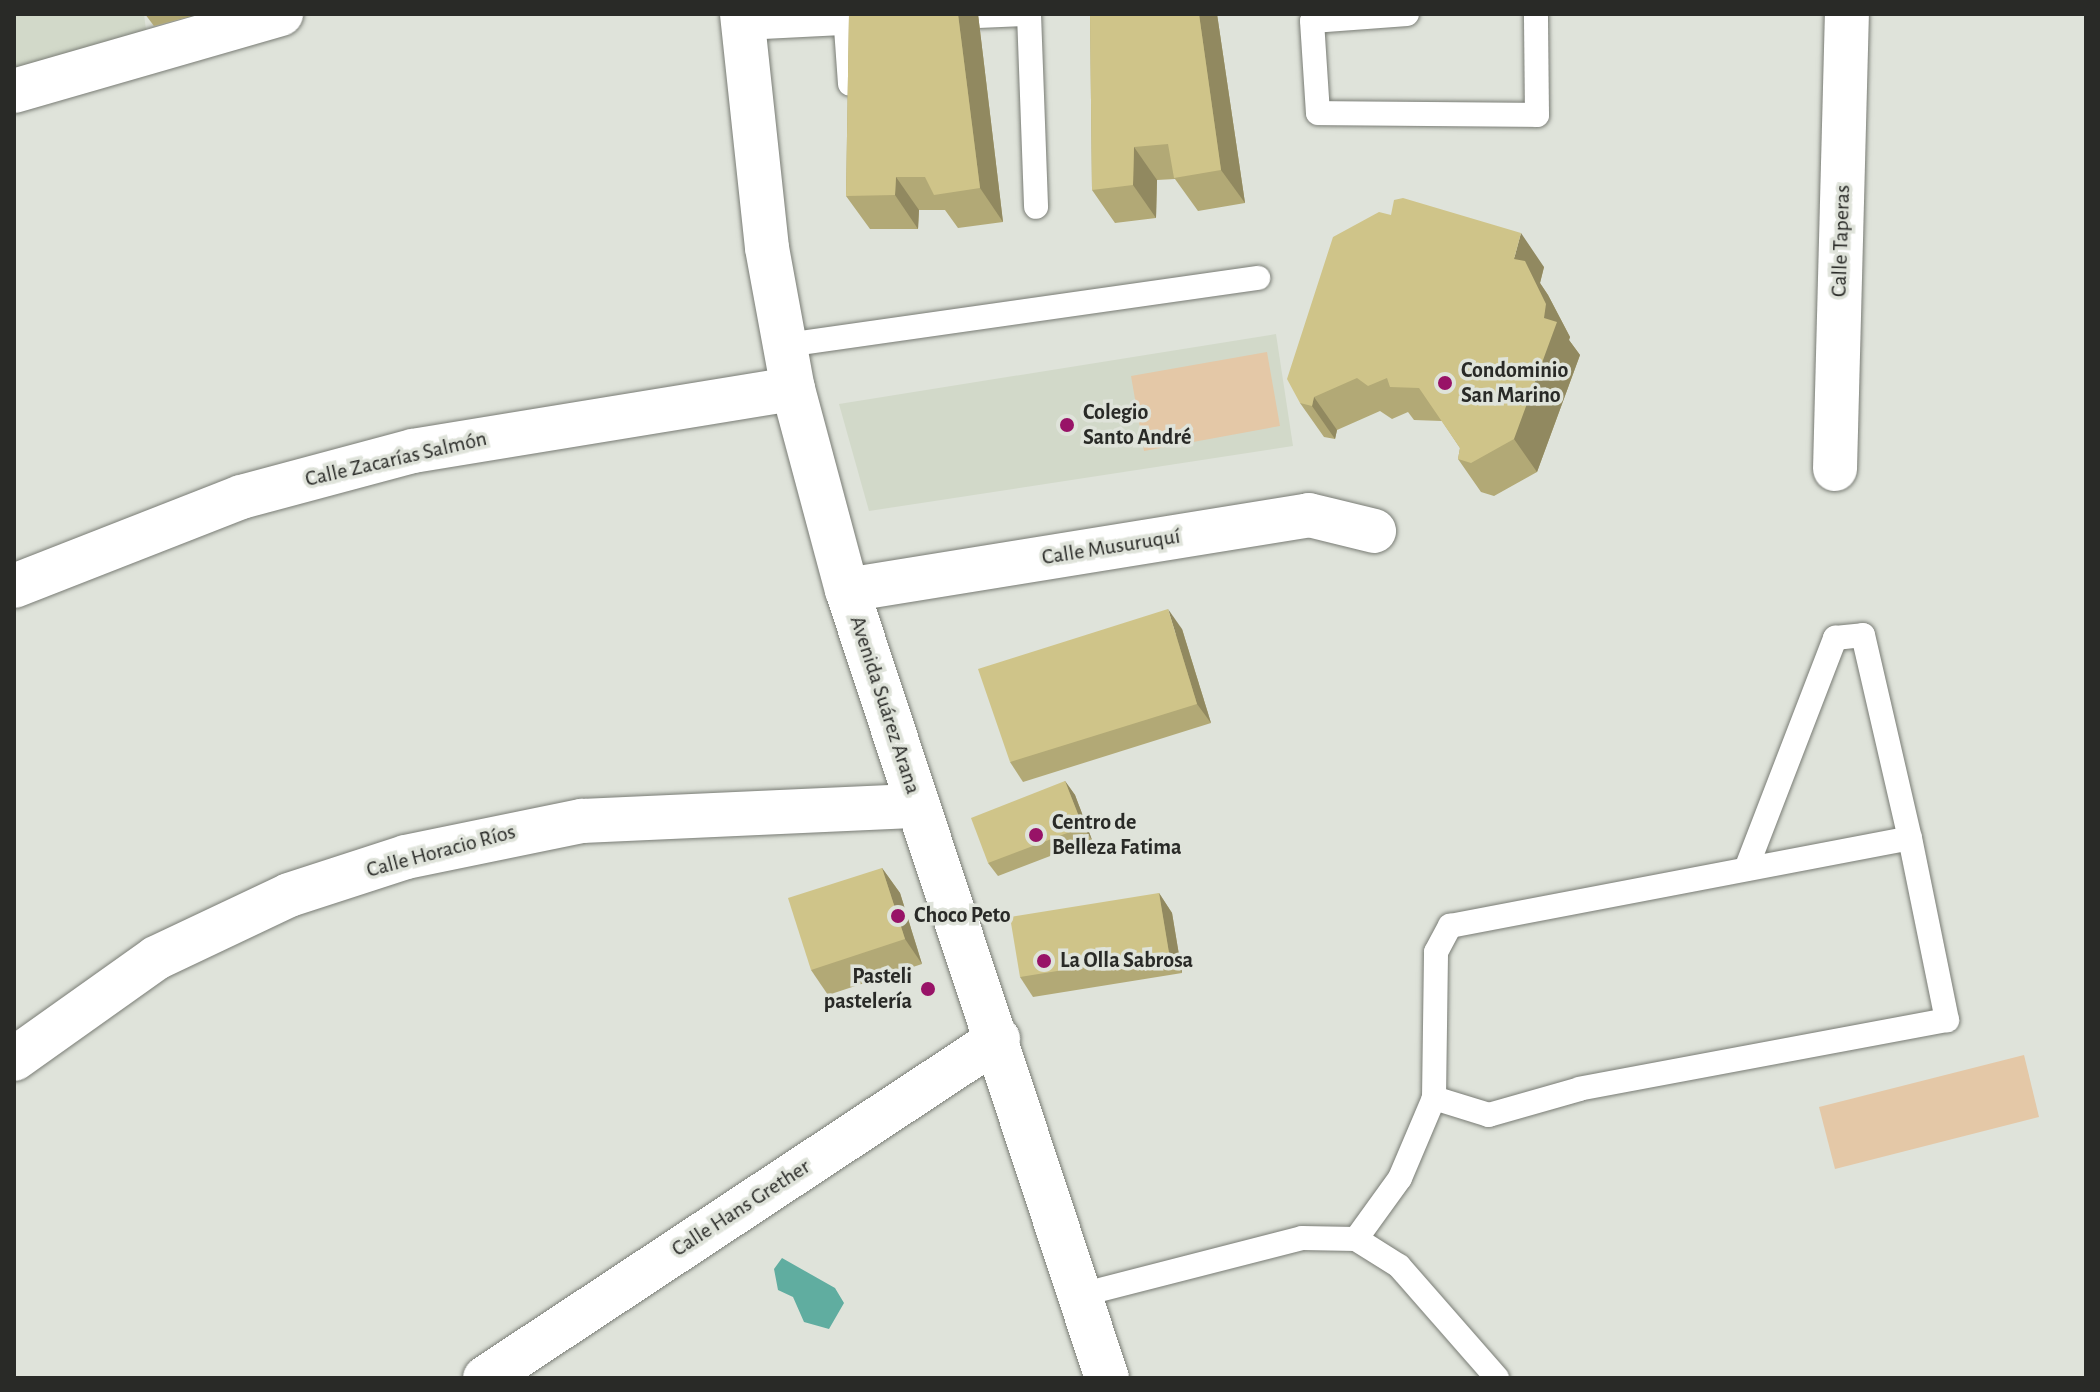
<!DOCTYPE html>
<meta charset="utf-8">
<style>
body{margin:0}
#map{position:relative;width:2100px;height:1392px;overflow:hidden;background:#dfe3da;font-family:"Alegreya Sans",sans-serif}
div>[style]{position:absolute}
.built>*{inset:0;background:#d2d9c9}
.green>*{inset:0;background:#e4c8a7}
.water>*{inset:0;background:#60ada0}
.roads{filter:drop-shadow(0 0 2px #797c75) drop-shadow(0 0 2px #797c75)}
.lane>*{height:24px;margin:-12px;padding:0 12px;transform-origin:12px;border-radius:12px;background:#fff}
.street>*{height:44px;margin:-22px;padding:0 22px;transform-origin:22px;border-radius:22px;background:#fff}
.secondary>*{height:44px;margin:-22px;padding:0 22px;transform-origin:22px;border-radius:22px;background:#fff}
.wall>*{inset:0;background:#b2a976}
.shaded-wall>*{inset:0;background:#918960}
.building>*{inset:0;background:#cfc489}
.dots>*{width:22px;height:22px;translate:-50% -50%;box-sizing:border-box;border:4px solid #dfe3da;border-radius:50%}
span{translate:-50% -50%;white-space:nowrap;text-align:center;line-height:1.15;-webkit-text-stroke:7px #dfe3da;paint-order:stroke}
.street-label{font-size:22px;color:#292a27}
.poi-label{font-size:22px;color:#292a27;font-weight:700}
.left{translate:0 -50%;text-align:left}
.right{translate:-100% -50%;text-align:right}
.frame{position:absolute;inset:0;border:16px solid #292a27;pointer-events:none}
</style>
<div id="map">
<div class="built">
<i style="clip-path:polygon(14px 14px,144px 14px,147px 38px,14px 77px)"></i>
<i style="clip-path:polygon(1276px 334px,1293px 446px,869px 511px,839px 404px)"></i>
</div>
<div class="green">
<i style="clip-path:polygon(1267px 352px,1280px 426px,1144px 451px,1131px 376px)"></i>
<i style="clip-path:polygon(2024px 1055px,2039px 1117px,1835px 1169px,1819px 1107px)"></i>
</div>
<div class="water">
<i style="clip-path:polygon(782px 1258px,835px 1288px,844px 1303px,829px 1329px,804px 1322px,793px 1297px,778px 1290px,774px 1269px)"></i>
</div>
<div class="roads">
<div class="lane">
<i style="left:845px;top:14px;width:70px;rotate:85.9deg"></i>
<i style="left:1029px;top:14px;width:193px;rotate:87.9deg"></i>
<i style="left:1407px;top:14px;width:95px;rotate:175.8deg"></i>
<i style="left:1312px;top:21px;width:92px;rotate:86.3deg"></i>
<i style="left:1318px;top:113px;width:219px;rotate:0.5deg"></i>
<i style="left:1537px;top:115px;width:101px;rotate:-90.6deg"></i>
<i style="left:978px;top:16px;width:46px;rotate:-2.5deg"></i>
<i style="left:743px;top:28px;width:119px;rotate:-2.9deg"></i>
<i style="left:787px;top:345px;width:476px;rotate:-8.1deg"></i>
<i style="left:1746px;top:869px;width:248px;rotate:-68.9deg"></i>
<i style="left:1835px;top:638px;width:28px;rotate:-6deg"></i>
<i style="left:1863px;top:635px;width:208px;rotate:77deg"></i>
<i style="left:1356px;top:1239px;width:75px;rotate:-54.2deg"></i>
<i style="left:1400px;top:1178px;width:87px;rotate:-67deg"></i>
<i style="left:1434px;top:1098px;width:146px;rotate:-89.2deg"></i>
<i style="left:1436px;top:952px;width:30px;rotate:-62deg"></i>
<i style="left:1450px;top:926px;width:468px;rotate:-10.8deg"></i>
<i style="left:1910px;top:838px;width:186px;rotate:78.5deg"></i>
<i style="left:1947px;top:1020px;width:373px;rotate:169.4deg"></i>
<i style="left:1580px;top:1089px;width:95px;rotate:164.1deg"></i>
<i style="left:1489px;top:1115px;width:58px;rotate:-162.8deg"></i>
<i style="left:1080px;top:1295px;width:229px;rotate:-14.4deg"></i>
<i style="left:1302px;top:1238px;width:54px;rotate:1.1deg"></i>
<i style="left:1356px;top:1239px;width:51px;rotate:32.1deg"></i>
<i style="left:1399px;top:1266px;width:149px;rotate:48.8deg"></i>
</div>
<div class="street">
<i style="left:14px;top:91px;width:278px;rotate:-16.1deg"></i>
<i style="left:1835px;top:469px;width:455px;rotate:-88.5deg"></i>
<i style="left:14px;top:586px;width:244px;rotate:-21.4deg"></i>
<i style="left:241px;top:497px;width:178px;rotate:-15deg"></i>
<i style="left:413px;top:451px;width:385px;rotate:-9.3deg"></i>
<i style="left:847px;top:590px;width:468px;rotate:-9.2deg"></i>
<i style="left:1309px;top:515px;width:67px;rotate:13.8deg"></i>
<i style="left:14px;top:1059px;width:174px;rotate:-35.4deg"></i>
<i style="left:156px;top:958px;width:147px;rotate:-25.3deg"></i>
<i style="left:289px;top:895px;width:123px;rotate:-18deg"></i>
<i style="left:406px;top:857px;width:180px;rotate:-11.6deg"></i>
<i style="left:582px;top:821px;width:336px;rotate:-2.6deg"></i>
<i style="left:485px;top:1378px;width:615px;rotate:-33.46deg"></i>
</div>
<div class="secondary">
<i style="left:742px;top:14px;width:235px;rotate:83.9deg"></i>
<i style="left:767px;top:248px;width:143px;rotate:79.6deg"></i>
<i style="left:793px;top:389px;width:208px;rotate:75deg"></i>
<i style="left:847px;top:590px;width:830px;rotate:71.74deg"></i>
</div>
</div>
<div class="wall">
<i style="clip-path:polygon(145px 14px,199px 14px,154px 26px)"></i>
<i style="clip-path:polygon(849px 14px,978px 14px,1003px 222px,958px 228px,945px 210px,919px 210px,918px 229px,870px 229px,846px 196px)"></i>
<i style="clip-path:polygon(1090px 14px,1217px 14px,1245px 203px,1198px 211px,1175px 179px,1157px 180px,1156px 218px,1115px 223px,1092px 190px)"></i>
<i style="clip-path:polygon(1391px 215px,1544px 267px,1540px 283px,1548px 295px,1570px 337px,1569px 340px,1580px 355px,1537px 472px,1494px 496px,1481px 492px,1458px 459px,1460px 448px,1442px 421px,1414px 420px,1408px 412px,1392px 419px,1380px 411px,1337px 430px,1335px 439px,1324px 437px,1300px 403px)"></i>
<i style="clip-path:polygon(1182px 629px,1211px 723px,1023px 782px,1010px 762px)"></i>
<i style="clip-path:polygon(1065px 781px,1075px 795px,1092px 840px,998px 876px,988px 863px)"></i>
<i style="clip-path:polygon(882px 868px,900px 893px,922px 964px,828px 995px,811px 970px)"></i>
<i style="clip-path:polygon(1159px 893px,1172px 913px,1182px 973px,1033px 997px,1020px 977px)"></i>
</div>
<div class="shaded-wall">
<i style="clip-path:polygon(958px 14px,978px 14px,1003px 222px,980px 188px)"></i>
<i style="clip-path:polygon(1199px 14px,1217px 14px,1245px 203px,1221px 170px)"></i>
<i style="clip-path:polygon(1134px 147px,1157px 180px,1156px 218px,1133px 185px)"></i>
<i style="clip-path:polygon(896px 177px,919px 210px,918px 229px,895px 195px)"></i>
<i style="clip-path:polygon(1521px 233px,1544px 267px,1540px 283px,1548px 295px,1570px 337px,1569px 340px,1580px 355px,1537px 472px,1514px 439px,1514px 259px)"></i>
<i style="clip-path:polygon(1314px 397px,1337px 430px,1335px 439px,1312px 406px)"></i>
<i style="clip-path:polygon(1168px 609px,1182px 629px,1211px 723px,1197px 704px)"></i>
<i style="clip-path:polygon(1065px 781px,1075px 795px,1092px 840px,1083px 827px)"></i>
<i style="clip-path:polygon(882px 868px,900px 893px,922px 964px,905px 939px)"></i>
<i style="clip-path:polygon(1159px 893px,1172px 913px,1182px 973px,1169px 953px)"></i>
</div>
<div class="building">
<i style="clip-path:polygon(849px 14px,958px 14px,980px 188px,934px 195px,925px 177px,896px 177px,895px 195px,846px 196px)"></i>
<i style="clip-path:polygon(1090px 14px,1199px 14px,1221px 170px,1174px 178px,1168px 144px,1134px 147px,1133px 185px,1092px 190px)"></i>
<i style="clip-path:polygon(1403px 198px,1521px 233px,1514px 259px,1525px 261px,1546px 304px,1544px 318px,1557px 322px,1514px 439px,1471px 463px,1458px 459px,1460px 448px,1419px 388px,1390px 387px,1387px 378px,1368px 386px,1357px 378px,1314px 397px,1312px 406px,1300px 403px,1287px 379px,1333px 237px,1379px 212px,1391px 215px,1394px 200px)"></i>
<i style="clip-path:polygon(1168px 609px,1197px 704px,1010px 762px,978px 669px)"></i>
<i style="clip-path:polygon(1065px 781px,1083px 827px,988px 863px,971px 818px)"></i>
<i style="clip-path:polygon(882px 868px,905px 939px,811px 970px,788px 898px)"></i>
<i style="clip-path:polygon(1159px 893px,1169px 953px,1020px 977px,1010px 917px)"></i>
</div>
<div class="dots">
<i style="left:1445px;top:383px;background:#981367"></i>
<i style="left:1067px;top:425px;background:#981367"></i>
<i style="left:1036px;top:835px;background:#981367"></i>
<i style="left:898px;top:916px;background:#981367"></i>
<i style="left:1044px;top:961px;background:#981367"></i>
<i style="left:928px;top:989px;background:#981367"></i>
</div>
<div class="street-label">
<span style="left:1841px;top:241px;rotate:-88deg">Calle Taperas</span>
<span style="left:396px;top:459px;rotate:-13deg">Calle Zacarías Salmón</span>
<span style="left:1111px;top:547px;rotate:-9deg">Calle Musuruquí</span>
<span style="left:885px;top:705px;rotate:72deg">Avenida Suárez Arana</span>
<span style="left:441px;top:851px;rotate:-15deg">Calle Horacio Ríos</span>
<span style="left:741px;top:1208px;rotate:-33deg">Calle Hans Grether</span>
</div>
<div class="poi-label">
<span class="left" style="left:1461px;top:383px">Condominio<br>San Marino</span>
<span class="left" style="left:1083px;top:425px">Colegio<br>Santo André</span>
<span class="left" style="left:1052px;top:835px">Centro de<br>Belleza Fatima</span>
<span class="left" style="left:914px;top:916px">Choco Peto</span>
<span class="left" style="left:1060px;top:961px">La Olla Sabrosa</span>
<span class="right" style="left:912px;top:989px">Pasteli<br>pastelería</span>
</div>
<div class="frame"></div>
</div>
